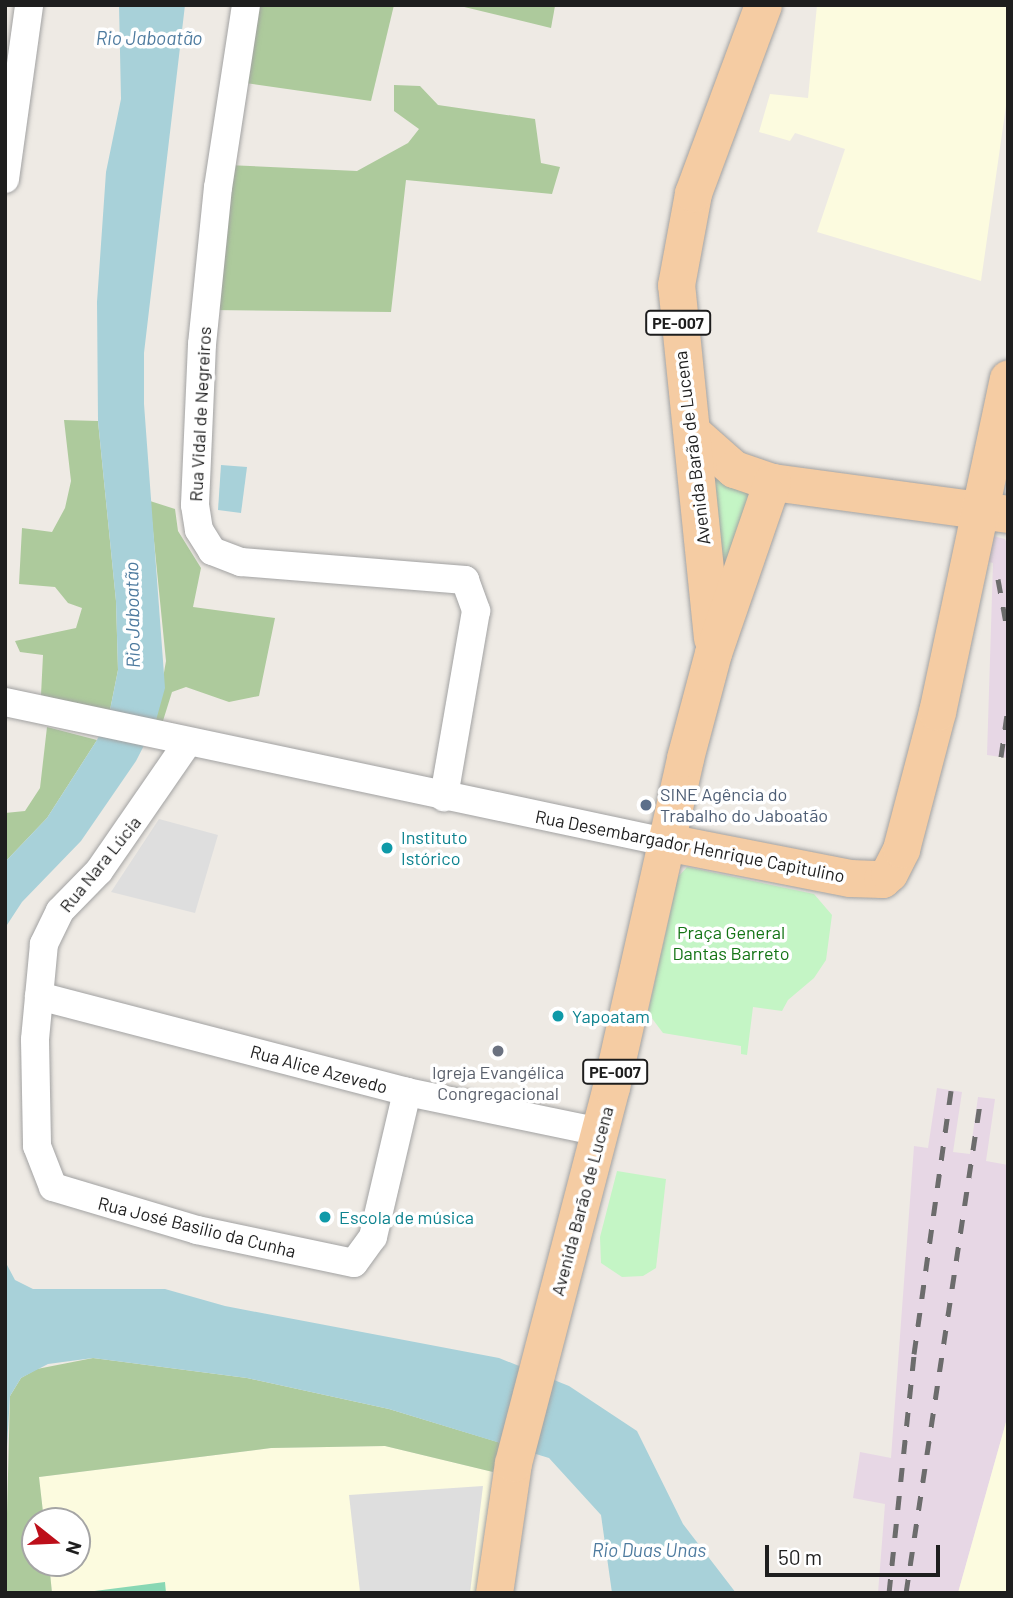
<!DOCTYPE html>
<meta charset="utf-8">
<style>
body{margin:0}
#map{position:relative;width:1013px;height:1598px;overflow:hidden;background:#eeeae4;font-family:Barlow,sans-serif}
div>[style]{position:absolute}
.industrial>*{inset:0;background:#e7d7e5}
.education>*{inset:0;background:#fcfbdf}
.forest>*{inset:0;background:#adca9c}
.park>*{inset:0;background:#c4f5c5}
.pitch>*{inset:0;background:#88d7b4}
.parking>*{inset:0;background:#dedede}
.water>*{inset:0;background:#a8d1d9}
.roads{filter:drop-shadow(0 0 2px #a2a2a2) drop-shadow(0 0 2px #a2a2a2)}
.minor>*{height:28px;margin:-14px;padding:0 14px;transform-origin:14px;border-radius:14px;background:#fff}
.major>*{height:37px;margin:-18.5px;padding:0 18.5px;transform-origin:18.5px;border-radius:18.5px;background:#f5cca3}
.rail>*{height:5px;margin-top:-2.5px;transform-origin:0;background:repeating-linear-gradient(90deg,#6c6c6c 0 14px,transparent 0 28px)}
.dots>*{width:19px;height:19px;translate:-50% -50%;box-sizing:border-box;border:4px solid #fff;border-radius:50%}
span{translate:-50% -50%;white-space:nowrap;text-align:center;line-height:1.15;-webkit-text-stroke:7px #fff;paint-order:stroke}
.shield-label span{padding:2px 5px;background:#fff;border:2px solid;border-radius:5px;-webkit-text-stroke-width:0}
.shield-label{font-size:16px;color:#1e1e1e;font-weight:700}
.street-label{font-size:18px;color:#1e1e1e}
.service-label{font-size:18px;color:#4e5e75}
.left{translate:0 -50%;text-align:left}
.culture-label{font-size:18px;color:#0d838f}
.park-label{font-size:18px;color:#147415}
.worship-label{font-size:18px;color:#5b616d}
.water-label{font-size:19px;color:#4e7b9f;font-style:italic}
.frame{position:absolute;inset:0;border:7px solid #1e1e1e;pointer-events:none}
.north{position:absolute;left:21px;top:1507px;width:70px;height:70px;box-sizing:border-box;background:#fff;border:2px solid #a5a5a5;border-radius:50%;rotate:108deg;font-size:19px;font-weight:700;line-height:28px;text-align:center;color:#1e1e1e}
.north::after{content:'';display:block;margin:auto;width:24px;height:32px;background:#bd0f1a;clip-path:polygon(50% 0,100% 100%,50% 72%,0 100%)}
.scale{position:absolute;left:765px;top:1545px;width:175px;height:32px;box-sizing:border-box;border:4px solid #1e1e1e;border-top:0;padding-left:9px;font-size:21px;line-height:24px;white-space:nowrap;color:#1e1e1e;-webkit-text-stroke:5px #fff;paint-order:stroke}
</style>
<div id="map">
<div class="industrial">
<i style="clip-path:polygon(989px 535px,1005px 539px,1008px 546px,1008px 758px,987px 755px,993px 563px,985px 561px)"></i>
<i style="clip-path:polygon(937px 1088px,962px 1092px,953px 1152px,970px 1154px,978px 1097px,995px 1099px,986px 1161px,1008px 1165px,1008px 1415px,958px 1593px,878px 1593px,885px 1504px,853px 1498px,860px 1452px,891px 1458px,914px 1146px,928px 1148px)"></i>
</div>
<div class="education">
<i style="clip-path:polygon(817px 5px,1008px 5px,1008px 92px,981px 281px,817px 232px,845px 149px,795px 133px,790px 141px,759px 132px,770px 94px,808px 98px)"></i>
<i style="clip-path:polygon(1008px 1415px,1008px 1593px,958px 1593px)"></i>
<i style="clip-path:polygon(385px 1446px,493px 1472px,476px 1593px,52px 1593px,49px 1563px,77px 1563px,77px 1521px,44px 1521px,39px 1477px,272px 1448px)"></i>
</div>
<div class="forest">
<i style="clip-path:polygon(250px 5px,394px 5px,371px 101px,239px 82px)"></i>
<i style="clip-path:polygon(456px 5px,553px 5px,555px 6px,551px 28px)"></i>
<i style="clip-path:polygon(394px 85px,420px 86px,438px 105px,535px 119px,541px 163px,560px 167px,552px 194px,406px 180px,391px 312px,211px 310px,227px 165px,357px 171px,408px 143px,419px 129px,394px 111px)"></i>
<i style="clip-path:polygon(64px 420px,98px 421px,116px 601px,118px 670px,109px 715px,41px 695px,43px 655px,20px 652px,15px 641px,76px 628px,82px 608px,68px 603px,55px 587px,19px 584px,22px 528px,52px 532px,65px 508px,71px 481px)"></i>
<i style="clip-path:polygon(150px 501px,175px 509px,178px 531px,201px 568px,193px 607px,275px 618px,259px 696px,229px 702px,186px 687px,172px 692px,162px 724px,155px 724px,166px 661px)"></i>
<i style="clip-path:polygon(47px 727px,97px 740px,47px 818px,5px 862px,5px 813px,25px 811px,40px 788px)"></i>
<i style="clip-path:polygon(93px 1358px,247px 1378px,389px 1409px,501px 1443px,493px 1472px,385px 1446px,271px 1448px,39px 1477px,44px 1521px,35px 1521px,35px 1563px,49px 1563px,52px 1593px,5px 1593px,10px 1396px,21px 1378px,37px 1369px)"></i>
</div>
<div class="park">
<i style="clip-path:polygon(705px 469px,737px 489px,750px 491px,714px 612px)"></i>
<i style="clip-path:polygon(687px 867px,814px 894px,832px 915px,826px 960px,814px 978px,788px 1000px,782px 1011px,753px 1007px,747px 1055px,741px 1054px,741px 1046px,663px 1033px,648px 1013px,678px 877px)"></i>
<i style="clip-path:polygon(617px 1171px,666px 1179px,656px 1268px,643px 1276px,622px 1277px,601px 1263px,600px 1237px)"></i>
</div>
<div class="pitch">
<i style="clip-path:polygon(165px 1582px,166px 1593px,79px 1593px)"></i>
</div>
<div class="parking">
<i style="clip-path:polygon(159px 819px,218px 835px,195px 913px,111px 892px)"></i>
<i style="clip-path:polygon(483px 1486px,470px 1593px,360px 1592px,349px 1495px)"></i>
</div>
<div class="water">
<i style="clip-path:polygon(119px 5px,185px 5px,144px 353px,144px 404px,165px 688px,155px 724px,136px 761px,81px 841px,22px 902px,5px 928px,5px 862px,47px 818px,97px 740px,109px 715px,118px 670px,116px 601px,98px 421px,97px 302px,106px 172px,121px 99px)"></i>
<i style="clip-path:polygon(221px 465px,247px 467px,241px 513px,218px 510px)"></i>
<i style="clip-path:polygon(5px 1209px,6px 1263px,15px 1280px,33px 1289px,165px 1289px,225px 1306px,499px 1358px,569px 1386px,637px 1431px,683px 1524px,736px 1593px,612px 1593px,601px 1515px,549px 1458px,389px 1409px,247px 1378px,93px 1358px,48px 1364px,21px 1378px,10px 1396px,5px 1481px)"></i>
</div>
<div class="roads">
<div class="minor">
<i style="left:246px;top:5px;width:184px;rotate:98.7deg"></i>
<i style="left:218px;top:187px;width:158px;rotate:95.8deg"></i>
<i style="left:202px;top:344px;width:161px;rotate:92.5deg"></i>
<i style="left:195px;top:505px;width:25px;rotate:81deg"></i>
<i style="left:199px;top:530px;width:25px;rotate:58deg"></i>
<i style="left:212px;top:551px;width:31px;rotate:21deg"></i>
<i style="left:241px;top:562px;width:225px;rotate:4.6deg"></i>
<i style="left:465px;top:580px;width:33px;rotate:70deg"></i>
<i style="left:476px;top:611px;width:189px;rotate:99.8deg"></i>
<i style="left:5px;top:179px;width:176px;rotate:-82.1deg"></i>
<i style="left:5px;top:702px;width:676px;rotate:11.96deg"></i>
<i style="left:188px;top:742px;width:157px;rotate:124.6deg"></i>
<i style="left:99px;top:871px;width:56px;rotate:134.3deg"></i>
<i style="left:60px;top:911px;width:37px;rotate:116deg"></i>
<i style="left:44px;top:944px;width:96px;rotate:95.4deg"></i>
<i style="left:35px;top:1040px;width:106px;rotate:88.9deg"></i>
<i style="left:37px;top:1146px;width:44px;rotate:68.7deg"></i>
<i style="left:53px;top:1187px;width:150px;rotate:16.6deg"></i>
<i style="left:197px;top:1230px;width:160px;rotate:11.9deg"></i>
<i style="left:354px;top:1263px;width:32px;rotate:-54deg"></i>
<i style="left:373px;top:1237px;width:149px;rotate:-76.8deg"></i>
<i style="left:39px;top:996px;width:380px;rotate:14.6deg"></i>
<i style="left:407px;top:1092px;width:197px;rotate:11.7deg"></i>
</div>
<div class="major">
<i style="left:693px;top:433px;width:55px;rotate:41.3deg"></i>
<i style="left:734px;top:469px;width:40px;rotate:18.9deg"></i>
<i style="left:772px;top:482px;width:238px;rotate:7.7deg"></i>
<i style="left:712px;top:638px;width:355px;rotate:-95.8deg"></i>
<i style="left:676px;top:285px;width:94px;rotate:-79.5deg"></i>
<i style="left:693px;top:193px;width:201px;rotate:-69.6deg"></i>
<i style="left:666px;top:842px;width:187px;rotate:11.1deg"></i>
<i style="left:850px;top:878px;width:32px;rotate:2deg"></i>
<i style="left:882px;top:879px;width:9px;rotate:-41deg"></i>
<i style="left:889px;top:873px;width:27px;rotate:-63deg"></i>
<i style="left:901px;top:849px;width:142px;rotate:-75.3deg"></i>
<i style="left:937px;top:712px;width:341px;rotate:-78deg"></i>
<i style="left:494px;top:1593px;width:131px;rotate:-81.7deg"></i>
<i style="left:513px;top:1463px;width:389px;rotate:-75.4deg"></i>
<i style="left:611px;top:1087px;width:337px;rotate:-77.3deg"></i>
<i style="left:685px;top:758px;width:109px;rotate:-75.1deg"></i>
<i style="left:713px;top:653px;width:181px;rotate:-71deg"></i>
</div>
</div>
<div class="rail">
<i style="left:998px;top:579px;width:56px;rotate:79.7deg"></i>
<i style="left:1001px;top:757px;width:50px;rotate:-82deg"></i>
<i style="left:889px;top:1593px;width:240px;rotate:-84deg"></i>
<i style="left:914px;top:1354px;width:266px;rotate:-82deg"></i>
<i style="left:906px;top:1593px;width:502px;rotate:-81.4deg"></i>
</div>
<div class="dots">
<i style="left:646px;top:805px;background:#5c6f8a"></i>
<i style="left:387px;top:848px;background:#0f9aa8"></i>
<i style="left:558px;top:1016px;background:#0f9aa8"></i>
<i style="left:498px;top:1051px;background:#6b7280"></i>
<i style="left:325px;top:1217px;background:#0f9aa8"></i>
</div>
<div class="shield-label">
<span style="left:678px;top:323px">PE-007</span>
<span style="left:615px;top:1072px">PE-007</span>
</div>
<div class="street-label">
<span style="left:200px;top:414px;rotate:-87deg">Rua Vidal de Negreiros</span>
<span style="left:692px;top:448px;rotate:-97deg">Avenida Barão de Lucena</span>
<span style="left:690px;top:846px;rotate:11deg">Rua Desembargador Henrique Capitulino</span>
<span style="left:100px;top:864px;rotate:-51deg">Rua Nara Lúcia</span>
<span style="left:319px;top:1069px;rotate:15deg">Rua Alice Azevedo</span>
<span style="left:582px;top:1201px;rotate:-75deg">Avenida Barão de Lucena</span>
<span style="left:197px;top:1227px;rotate:14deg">Rua José Basilio da Cunha</span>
</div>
<div class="service-label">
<span class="left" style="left:660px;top:805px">SINE Agência do<br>Trabalho do Jaboatão</span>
</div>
<div class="culture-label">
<span class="left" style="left:401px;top:848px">Instituto<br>Istórico</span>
<span class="left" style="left:572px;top:1016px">Yapoatam</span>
<span class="left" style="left:339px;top:1217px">Escola de música</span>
</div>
<div class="park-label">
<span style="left:731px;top:943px">Praça General<br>Dantas Barreto</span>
</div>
<div class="worship-label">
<span style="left:498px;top:1083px">Igreja Evangélica<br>Congregacional</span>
</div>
<div class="water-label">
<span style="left:149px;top:38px">Rio Jaboatão</span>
<span style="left:132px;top:615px;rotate:-91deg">Rio Jaboatão</span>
<span style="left:649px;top:1550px">Rio Duas Unas</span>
</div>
<div class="frame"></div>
<div class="north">N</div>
<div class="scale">50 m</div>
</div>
